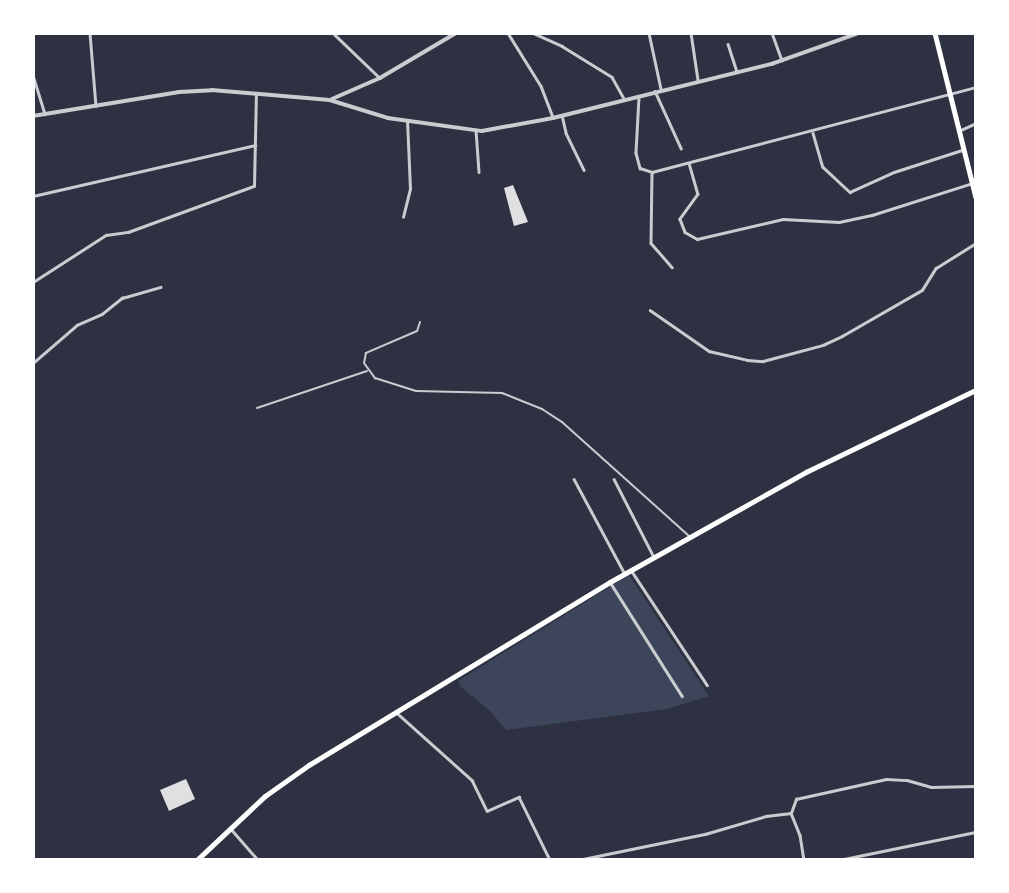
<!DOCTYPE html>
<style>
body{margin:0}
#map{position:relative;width:1009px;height:893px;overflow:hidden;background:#2d3142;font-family:Bitter,serif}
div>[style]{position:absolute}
.green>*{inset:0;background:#3c4559}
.building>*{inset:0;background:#e0e0e3}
.service>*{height:2px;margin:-1px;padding:0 1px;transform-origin:1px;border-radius:1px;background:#caccd0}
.minor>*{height:2.5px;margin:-1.25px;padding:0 1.25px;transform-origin:1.25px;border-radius:1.25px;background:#caccd0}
.tertiary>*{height:3.5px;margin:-1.75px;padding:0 1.75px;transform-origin:1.75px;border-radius:1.75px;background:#caccd0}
.secondary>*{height:4.5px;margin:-2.25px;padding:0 2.25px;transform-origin:2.25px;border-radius:2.25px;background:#fff}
span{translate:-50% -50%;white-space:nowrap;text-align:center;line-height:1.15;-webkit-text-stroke:5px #fff;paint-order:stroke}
.frame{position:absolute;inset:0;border:35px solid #fff;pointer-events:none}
</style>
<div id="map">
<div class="green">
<i style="clip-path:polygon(629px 575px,709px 696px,667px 709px,506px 730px,491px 712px,460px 686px,458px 681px)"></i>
</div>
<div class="building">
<i style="clip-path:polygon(513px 185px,528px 222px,514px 226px,504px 188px)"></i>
<i style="clip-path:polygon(186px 779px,195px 799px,169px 811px,160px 790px)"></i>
</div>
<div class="service">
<i style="left:420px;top:322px;width:9px;rotate:108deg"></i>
<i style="left:417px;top:331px;width:56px;rotate:156.7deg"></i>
<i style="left:366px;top:353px;width:10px;rotate:101deg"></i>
<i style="left:364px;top:363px;width:19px;rotate:54deg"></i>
<i style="left:375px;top:378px;width:43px;rotate:17.6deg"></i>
<i style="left:416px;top:391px;width:86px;rotate:1.3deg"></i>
<i style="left:502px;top:393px;width:43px;rotate:21.8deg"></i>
<i style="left:542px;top:409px;width:24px;rotate:33deg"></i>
<i style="left:562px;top:422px;width:171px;rotate:41.9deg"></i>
<i style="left:257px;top:408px;width:116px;rotate:-18.6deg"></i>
</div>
<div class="minor">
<i style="left:90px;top:33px;width:73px;rotate:85.3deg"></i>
<i style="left:333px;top:33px;width:65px;rotate:43.8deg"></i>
<i style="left:508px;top:33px;width:62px;rotate:58.1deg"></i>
<i style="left:541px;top:86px;width:34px;rotate:69deg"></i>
<i style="left:533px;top:33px;width:32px;rotate:24deg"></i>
<i style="left:562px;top:46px;width:59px;rotate:31.8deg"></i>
<i style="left:612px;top:77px;width:26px;rotate:61deg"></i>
<i style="left:649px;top:33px;width:57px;rotate:77.9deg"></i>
<i style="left:691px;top:33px;width:48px;rotate:81.5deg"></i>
<i style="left:772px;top:33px;width:29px;rotate:70deg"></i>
<i style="left:728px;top:44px;width:28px;rotate:72deg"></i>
<i style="left:33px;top:75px;width:41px;rotate:72.9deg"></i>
<i style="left:655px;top:91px;width:63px;rotate:65.5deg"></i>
<i style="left:639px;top:97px;width:56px;rotate:93.1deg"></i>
<i style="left:636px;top:153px;width:16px;rotate:75deg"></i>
<i style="left:640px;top:168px;width:13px;rotate:18deg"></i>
<i style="left:562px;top:115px;width:18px;rotate:77deg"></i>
<i style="left:566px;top:133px;width:41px;rotate:64.1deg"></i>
<i style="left:476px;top:130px;width:42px;rotate:85.9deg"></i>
<i style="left:961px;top:130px;width:17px;rotate:-25deg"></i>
<i style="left:813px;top:133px;width:35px;rotate:74deg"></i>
<i style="left:823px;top:167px;width:37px;rotate:43deg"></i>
<i style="left:850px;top:192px;width:48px;rotate:-24.4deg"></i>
<i style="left:894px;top:172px;width:71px;rotate:-17.9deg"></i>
<i style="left:689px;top:163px;width:32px;rotate:74deg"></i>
<i style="left:698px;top:194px;width:31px;rotate:126deg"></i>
<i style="left:680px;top:219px;width:14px;rotate:69deg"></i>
<i style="left:685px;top:232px;width:14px;rotate:30deg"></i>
<i style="left:697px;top:239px;width:88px;rotate:-13.1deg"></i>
<i style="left:783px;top:219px;width:56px;rotate:3.1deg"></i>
<i style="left:839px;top:222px;width:34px;rotate:-12deg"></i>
<i style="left:872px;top:215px;width:103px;rotate:-17.6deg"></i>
<i style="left:652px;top:172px;width:335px;rotate:-14.7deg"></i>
<i style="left:652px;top:172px;width:71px;rotate:90.8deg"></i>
<i style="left:651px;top:243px;width:32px;rotate:49deg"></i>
<i style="left:33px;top:196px;width:228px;rotate:-12.9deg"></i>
<i style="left:403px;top:217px;width:29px;rotate:-76deg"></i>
<i style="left:410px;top:189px;width:68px;rotate:-92.5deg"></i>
<i style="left:33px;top:282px;width:87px;rotate:-32.8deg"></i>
<i style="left:106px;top:235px;width:22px;rotate:-8deg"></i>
<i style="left:128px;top:232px;width:134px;rotate:-20.1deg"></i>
<i style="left:254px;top:186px;width:92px;rotate:-88.8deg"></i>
<i style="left:650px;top:310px;width:72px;rotate:34.8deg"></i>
<i style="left:709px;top:351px;width:39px;rotate:13deg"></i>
<i style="left:747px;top:360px;width:16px;rotate:4deg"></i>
<i style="left:763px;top:361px;width:62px;rotate:-14.9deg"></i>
<i style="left:823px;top:345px;width:21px;rotate:-25deg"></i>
<i style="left:842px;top:336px;width:92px;rotate:-29.9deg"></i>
<i style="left:922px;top:290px;width:26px;rotate:-58deg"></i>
<i style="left:936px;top:268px;width:47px;rotate:-32deg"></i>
<i style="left:33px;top:363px;width:58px;rotate:-40.8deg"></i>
<i style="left:77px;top:325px;width:27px;rotate:-24deg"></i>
<i style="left:102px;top:314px;width:26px;rotate:-39deg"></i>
<i style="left:122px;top:298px;width:40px;rotate:-16deg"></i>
<i style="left:574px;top:479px;width:108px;rotate:61.8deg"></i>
<i style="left:614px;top:479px;width:88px;rotate:62.9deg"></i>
<i style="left:631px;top:570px;width:138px;rotate:56.5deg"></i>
<i style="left:610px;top:582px;width:135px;rotate:57.7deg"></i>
<i style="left:397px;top:713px;width:101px;rotate:41.8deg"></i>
<i style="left:472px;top:780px;width:34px;rotate:64deg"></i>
<i style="left:487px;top:811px;width:35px;rotate:-24deg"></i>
<i style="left:519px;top:797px;width:70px;rotate:63.8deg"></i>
<i style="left:791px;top:813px;width:15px;rotate:-70deg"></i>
<i style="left:796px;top:799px;width:92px;rotate:-12.5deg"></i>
<i style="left:886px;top:779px;width:21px;rotate:3deg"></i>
<i style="left:907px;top:780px;width:25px;rotate:16deg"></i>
<i style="left:931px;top:787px;width:45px;rotate:-1.3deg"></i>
<i style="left:232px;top:830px;width:40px;rotate:49deg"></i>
<i style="left:578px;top:860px;width:130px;rotate:-11.6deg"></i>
<i style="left:705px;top:834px;width:64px;rotate:-16.4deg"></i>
<i style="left:766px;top:816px;width:25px;rotate:-7deg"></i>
<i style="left:791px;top:813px;width:24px;rotate:68deg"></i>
<i style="left:800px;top:835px;width:25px;rotate:81deg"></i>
<i style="left:839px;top:860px;width:140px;rotate:-11.6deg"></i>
</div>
<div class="tertiary">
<i style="left:332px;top:99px;width:52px;rotate:-23.6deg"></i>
<i style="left:380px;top:78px;width:88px;rotate:-30.6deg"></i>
<i style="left:33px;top:116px;width:148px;rotate:-9.3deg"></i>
<i style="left:179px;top:92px;width:33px;rotate:-3deg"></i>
<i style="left:212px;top:90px;width:118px;rotate:4.8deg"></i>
<i style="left:330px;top:100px;width:61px;rotate:17.2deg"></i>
<i style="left:388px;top:118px;width:95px;rotate:7.9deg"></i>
<i style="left:482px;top:131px;width:72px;rotate:-10.4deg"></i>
<i style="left:553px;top:118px;width:226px;rotate:-13.9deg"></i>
<i style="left:772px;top:64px;width:92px;rotate:-19.6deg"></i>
</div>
<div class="secondary">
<i style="left:935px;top:33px;width:169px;rotate:76deg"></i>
<i style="left:197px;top:860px;width:93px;rotate:-43.3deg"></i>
<i style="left:265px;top:796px;width:54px;rotate:-35.2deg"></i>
<i style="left:309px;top:765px;width:352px;rotate:-31.3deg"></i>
<i style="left:610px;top:582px;width:225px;rotate:-29.3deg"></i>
<i style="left:806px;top:472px;width:189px;rotate:-25.8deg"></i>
</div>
<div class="frame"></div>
</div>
